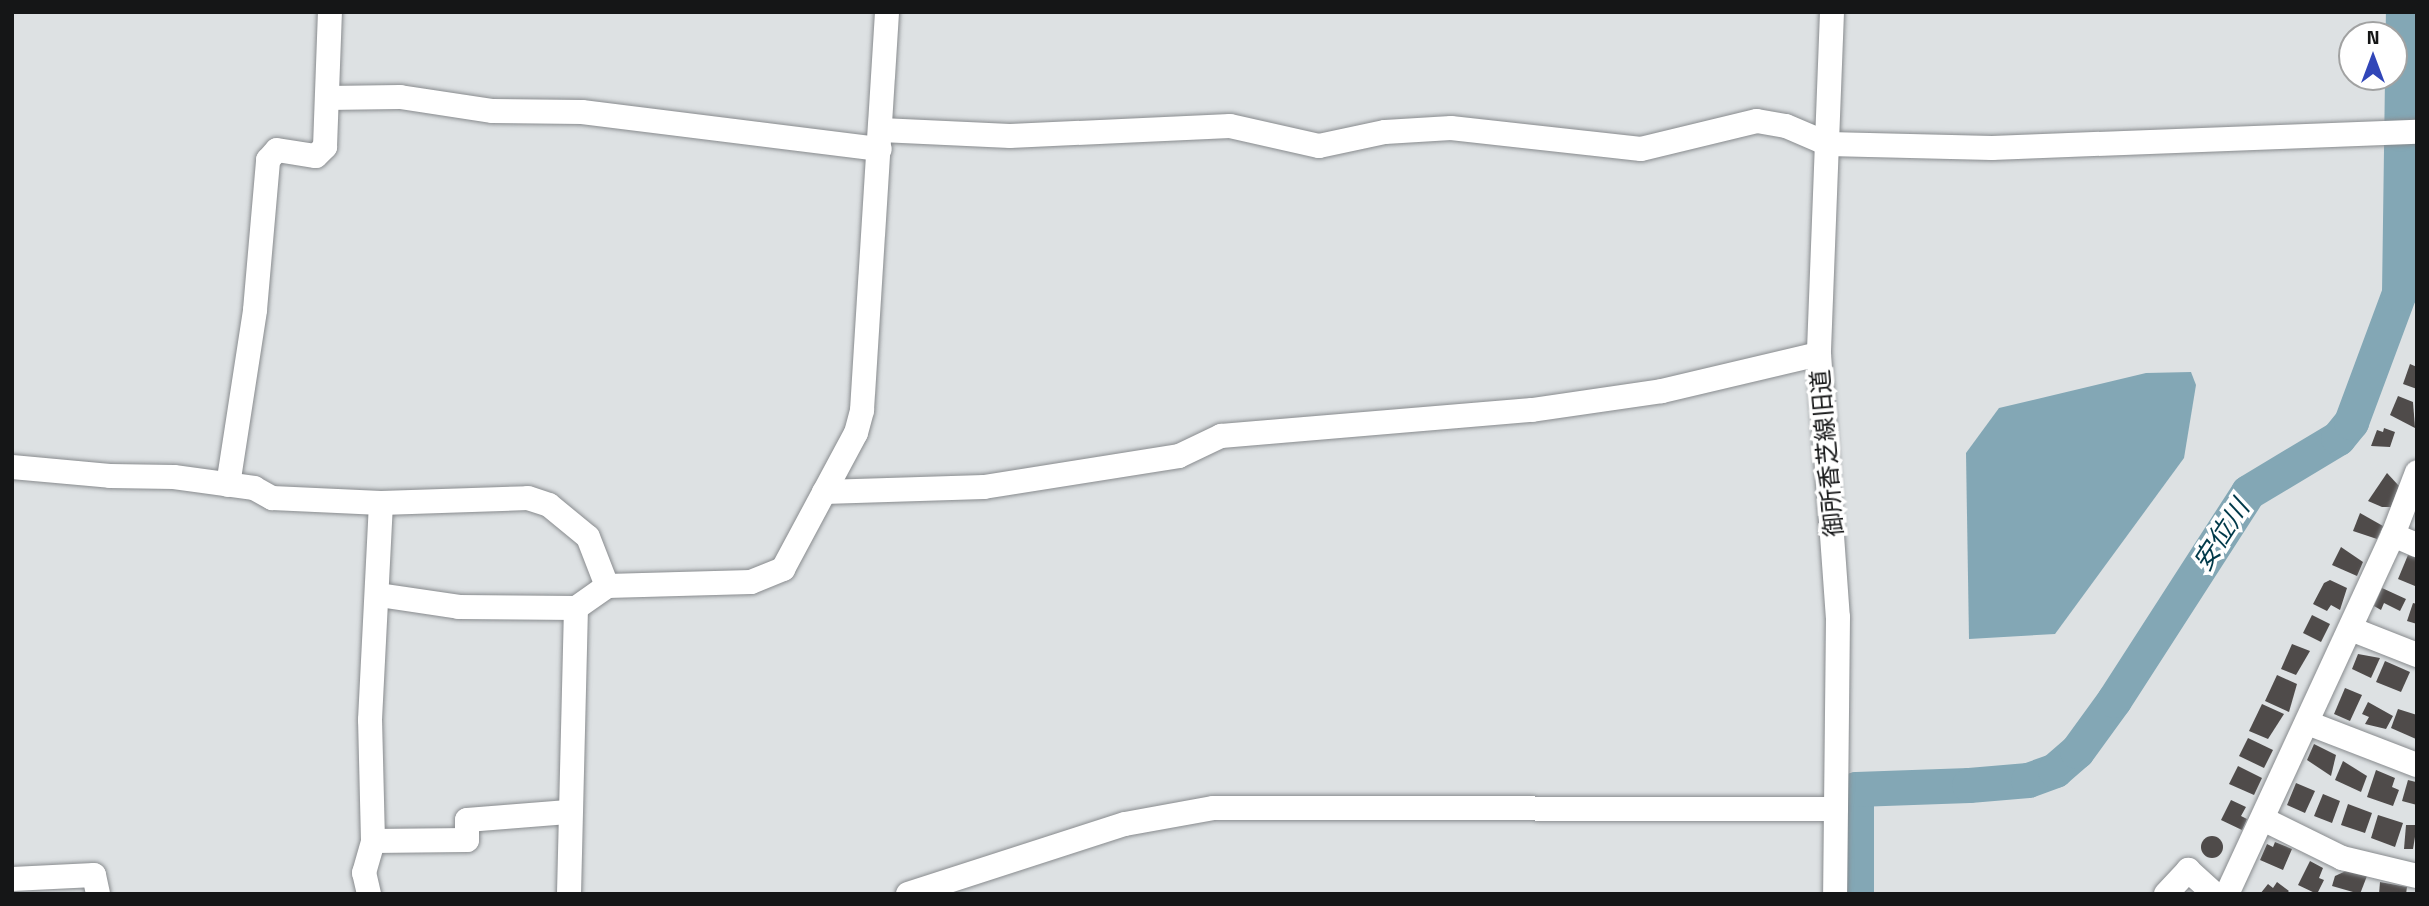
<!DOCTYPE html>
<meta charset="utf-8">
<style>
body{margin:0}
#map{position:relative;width:2429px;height:906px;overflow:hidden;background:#dde1e3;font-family:"Titillium Web","Noto Sans JP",sans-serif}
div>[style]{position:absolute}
.water>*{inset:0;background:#83a7b5}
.river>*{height:35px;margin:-17.5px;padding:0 17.5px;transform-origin:17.5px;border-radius:17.5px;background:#83a7b5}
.building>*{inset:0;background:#4f4b4a}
.round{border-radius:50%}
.roads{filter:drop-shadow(0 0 2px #888b8e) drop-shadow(0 0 2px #888b8e)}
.minor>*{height:24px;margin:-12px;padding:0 12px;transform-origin:12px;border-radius:12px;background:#fff}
span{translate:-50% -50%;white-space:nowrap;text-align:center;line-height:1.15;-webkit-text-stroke:7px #fff;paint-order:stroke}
.street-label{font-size:24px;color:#151617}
.water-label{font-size:26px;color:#003949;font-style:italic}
.frame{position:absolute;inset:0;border:14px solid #151617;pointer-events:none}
.north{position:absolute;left:2338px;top:21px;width:70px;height:70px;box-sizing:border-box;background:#fff;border:2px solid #a1a2a2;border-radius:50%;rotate:0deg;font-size:19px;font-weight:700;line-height:28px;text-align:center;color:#151617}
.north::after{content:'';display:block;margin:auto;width:24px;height:32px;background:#3146b8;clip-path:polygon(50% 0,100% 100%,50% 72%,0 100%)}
</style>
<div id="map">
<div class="water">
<i style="clip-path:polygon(2191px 372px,2196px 385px,2184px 458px,2055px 634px,1969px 639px,1966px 453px,1999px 408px,2146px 373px)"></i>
</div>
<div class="river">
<i style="left:1856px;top:894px;width:105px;rotate:-90deg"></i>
<i style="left:1856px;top:789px;width:113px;rotate:-2deg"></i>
<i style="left:1969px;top:785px;width:59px;rotate:-4.8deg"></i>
<i style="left:2028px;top:780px;width:29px;rotate:-20deg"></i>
<i style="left:2055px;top:770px;width:29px;rotate:-41deg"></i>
<i style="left:2077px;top:751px;width:63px;rotate:-54deg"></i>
<i style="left:2114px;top:700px;width:247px;rotate:-57.2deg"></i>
<i style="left:2248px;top:492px;width:105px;rotate:-31deg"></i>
<i style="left:2338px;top:438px;width:21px;rotate:-51deg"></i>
<i style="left:2351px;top:422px;width:138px;rotate:-69.6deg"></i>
<i style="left:2399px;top:293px;width:281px;rotate:-89.2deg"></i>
</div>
<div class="building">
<i style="clip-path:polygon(2410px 364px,2417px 367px,2417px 389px,2403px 384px)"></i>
<i style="clip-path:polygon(2398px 396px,2413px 402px,2415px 428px,2390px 415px)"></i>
<i style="clip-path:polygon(2384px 428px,2395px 432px,2390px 447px,2371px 446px,2377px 430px,2383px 432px)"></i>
<i style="clip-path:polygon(2387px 473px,2399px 486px,2391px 507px,2382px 507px,2368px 501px)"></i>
<i style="clip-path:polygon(2360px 513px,2383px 526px,2377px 539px,2353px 531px)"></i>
<i style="clip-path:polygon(2341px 547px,2363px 562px,2357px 576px,2332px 565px)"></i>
<i style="clip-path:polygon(2408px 555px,2417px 558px,2415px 586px,2398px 579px)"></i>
<i style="clip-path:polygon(2330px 580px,2347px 588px,2340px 610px,2331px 605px,2327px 611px,2313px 604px,2324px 583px)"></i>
<i style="clip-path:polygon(2382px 588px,2406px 599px,2400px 611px,2384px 603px,2381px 610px,2374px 606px)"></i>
<i style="clip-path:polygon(2413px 603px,2417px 604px,2417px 624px,2407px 621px)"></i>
<i style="clip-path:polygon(2312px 615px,2330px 624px,2321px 642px,2303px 633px)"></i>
<i style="clip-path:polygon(2292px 644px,2310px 651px,2296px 675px,2281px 669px)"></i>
<i style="clip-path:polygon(2358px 654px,2380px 658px,2371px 678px,2352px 669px)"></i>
<i style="clip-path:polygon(2385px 661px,2410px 672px,2401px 692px,2376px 682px)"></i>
<i style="clip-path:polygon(2277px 675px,2297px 684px,2289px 712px,2265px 701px)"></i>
<i style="clip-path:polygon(2345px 688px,2362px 695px,2350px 721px,2334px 714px)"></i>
<i style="clip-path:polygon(2368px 702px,2393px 716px,2386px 729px,2365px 724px,2369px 717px,2362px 714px)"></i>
<i style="clip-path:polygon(2262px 704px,2284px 714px,2268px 739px,2249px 731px)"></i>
<i style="clip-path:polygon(2398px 709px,2417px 715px,2416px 739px,2391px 728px)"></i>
<i style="clip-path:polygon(2248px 738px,2273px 750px,2264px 768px,2239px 756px)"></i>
<i style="clip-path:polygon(2314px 744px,2336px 755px,2331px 776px,2307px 760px)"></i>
<i style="clip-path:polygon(2343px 761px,2367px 776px,2361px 792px,2335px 780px)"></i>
<i style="clip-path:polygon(2238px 766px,2262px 778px,2254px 795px,2229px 784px)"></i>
<i style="clip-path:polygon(2376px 770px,2395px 778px,2392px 787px,2399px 790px,2393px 806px,2367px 797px)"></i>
<i style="clip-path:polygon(2408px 780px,2416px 782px,2417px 805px,2402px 801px)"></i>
<i style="clip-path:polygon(2296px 783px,2315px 791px,2305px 813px,2287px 805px)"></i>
<i style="clip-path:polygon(2323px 794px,2340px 801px,2332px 823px,2314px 816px)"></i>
<i style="clip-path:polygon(2231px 800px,2246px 807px,2241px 816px,2247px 819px,2242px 830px,2221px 820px)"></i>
<i style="clip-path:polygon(2348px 804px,2372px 813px,2365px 833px,2341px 825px)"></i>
<i style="clip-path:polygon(2378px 815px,2403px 823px,2395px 847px,2371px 838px)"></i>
<i style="clip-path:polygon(2406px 825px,2417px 825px,2413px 849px,2404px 849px)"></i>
<i class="round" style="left:2201px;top:836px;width:22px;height:22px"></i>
<i style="clip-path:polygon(2275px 842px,2292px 849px,2283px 870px,2260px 860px,2267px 844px,2273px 847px)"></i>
<i style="clip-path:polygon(2310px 861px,2323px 868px,2319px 878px,2324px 880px,2317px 894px,2298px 885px)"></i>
<i style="clip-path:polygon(2348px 870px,2367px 876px,2360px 894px,2332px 886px,2335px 876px)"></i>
<i style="clip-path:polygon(2277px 882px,2289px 891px,2286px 894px,2260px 894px,2268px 884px,2273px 888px)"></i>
<i style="clip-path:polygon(2380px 882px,2407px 887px,2406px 894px,2379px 894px)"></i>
</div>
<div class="roads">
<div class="minor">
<i style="left:1832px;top:12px;width:342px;rotate:92.2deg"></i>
<i style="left:1819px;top:354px;width:264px;rotate:85.9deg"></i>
<i style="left:1838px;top:617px;width:277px;rotate:90.6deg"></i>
<i style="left:327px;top:98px;width:73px;rotate:-0.8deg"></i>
<i style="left:400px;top:97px;width:94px;rotate:8.6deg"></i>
<i style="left:493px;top:111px;width:89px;rotate:0.6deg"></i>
<i style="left:582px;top:112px;width:300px;rotate:7.1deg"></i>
<i style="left:881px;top:130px;width:129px;rotate:2.7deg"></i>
<i style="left:1010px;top:136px;width:220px;rotate:-2.6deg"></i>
<i style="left:1230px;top:126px;width:91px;rotate:12.7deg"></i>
<i style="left:1319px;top:146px;width:67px;rotate:-12deg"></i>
<i style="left:1385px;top:132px;width:66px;rotate:-3.5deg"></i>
<i style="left:1451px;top:128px;width:191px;rotate:6.3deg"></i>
<i style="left:1641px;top:149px;width:119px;rotate:-13.6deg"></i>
<i style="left:1757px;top:121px;width:29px;rotate:10deg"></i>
<i style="left:1786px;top:126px;width:46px;rotate:23.2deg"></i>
<i style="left:1828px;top:144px;width:164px;rotate:1.4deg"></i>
<i style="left:1992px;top:148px;width:425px;rotate:-2.2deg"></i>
<i style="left:12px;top:467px;width:98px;rotate:5.2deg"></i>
<i style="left:110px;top:476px;width:64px;rotate:0.9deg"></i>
<i style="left:174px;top:477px;width:81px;rotate:7.8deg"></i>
<i style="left:254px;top:488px;width:21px;rotate:29deg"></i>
<i style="left:272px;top:498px;width:109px;rotate:2.6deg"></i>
<i style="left:381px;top:503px;width:147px;rotate:-1.9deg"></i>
<i style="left:528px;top:498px;width:22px;rotate:18deg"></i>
<i style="left:549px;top:505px;width:50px;rotate:39.4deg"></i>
<i style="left:588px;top:537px;width:53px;rotate:68.8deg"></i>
<i style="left:228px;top:485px;width:177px;rotate:-81.2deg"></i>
<i style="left:255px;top:310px;width:151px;rotate:-85deg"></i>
<i style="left:268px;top:160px;width:13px;rotate:-48deg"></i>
<i style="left:277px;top:150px;width:39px;rotate:9deg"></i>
<i style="left:316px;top:156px;width:13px;rotate:-45deg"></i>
<i style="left:325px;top:147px;width:135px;rotate:-87.9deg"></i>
<i style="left:824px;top:492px;width:160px;rotate:-1.8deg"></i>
<i style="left:984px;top:487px;width:197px;rotate:-9deg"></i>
<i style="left:1179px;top:456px;width:47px;rotate:-25.5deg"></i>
<i style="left:1221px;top:436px;width:312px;rotate:-4.8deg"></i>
<i style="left:1532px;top:410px;width:131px;rotate:-8.3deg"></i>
<i style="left:1662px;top:391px;width:161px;rotate:-13.3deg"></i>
<i style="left:2393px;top:535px;width:26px;rotate:23deg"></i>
<i style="left:379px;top:595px;width:81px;rotate:8.5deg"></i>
<i style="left:459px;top:607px;width:117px;rotate:0.5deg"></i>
<i style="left:2351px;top:629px;width:71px;rotate:21.5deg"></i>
<i style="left:2308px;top:723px;width:117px;rotate:21.1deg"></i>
<i style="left:2265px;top:820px;width:86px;rotate:26.3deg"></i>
<i style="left:2342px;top:858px;width:77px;rotate:13.5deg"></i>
<i style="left:373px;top:841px;width:94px;rotate:-0.6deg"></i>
<i style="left:467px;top:840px;width:20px;rotate:-90deg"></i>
<i style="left:467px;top:820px;width:101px;rotate:-4.5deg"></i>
<i style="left:12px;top:879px;width:82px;rotate:-2.8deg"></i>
<i style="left:94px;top:875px;width:19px;rotate:78deg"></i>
<i style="left:369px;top:894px;width:22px;rotate:-103deg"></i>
<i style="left:364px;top:873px;width:33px;rotate:-74deg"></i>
<i style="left:373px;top:841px;width:121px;rotate:-91.4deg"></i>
<i style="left:370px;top:720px;width:217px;rotate:-87.1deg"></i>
<i style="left:569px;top:894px;width:286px;rotate:-88.6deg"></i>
<i style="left:576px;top:608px;width:38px;rotate:-35deg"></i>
<i style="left:607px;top:586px;width:144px;rotate:-1.6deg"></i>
<i style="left:751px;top:582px;width:35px;rotate:-22deg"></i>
<i style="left:783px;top:569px;width:154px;rotate:-61.8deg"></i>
<i style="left:856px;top:433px;width:24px;rotate:-75deg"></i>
<i style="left:862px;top:410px;width:399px;rotate:-86.4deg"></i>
<i style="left:908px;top:894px;width:228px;rotate:-17.9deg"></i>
<i style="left:1125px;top:824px;width:89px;rotate:-10.3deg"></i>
<i style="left:1213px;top:808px;width:623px;rotate:0.09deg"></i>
<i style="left:2166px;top:894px;width:33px;rotate:-47deg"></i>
<i style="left:2188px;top:870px;width:36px;rotate:42deg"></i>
<i style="left:2227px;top:894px;width:396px;rotate:-65.2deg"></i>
<i style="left:2393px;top:535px;width:67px;rotate:-69.1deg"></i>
</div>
</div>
<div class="street-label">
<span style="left:1827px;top:453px;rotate:-95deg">御所香芝線旧道</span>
</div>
<div class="water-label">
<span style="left:2221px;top:535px;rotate:-57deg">安位川</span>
</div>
<div class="frame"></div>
<div class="north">N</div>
</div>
